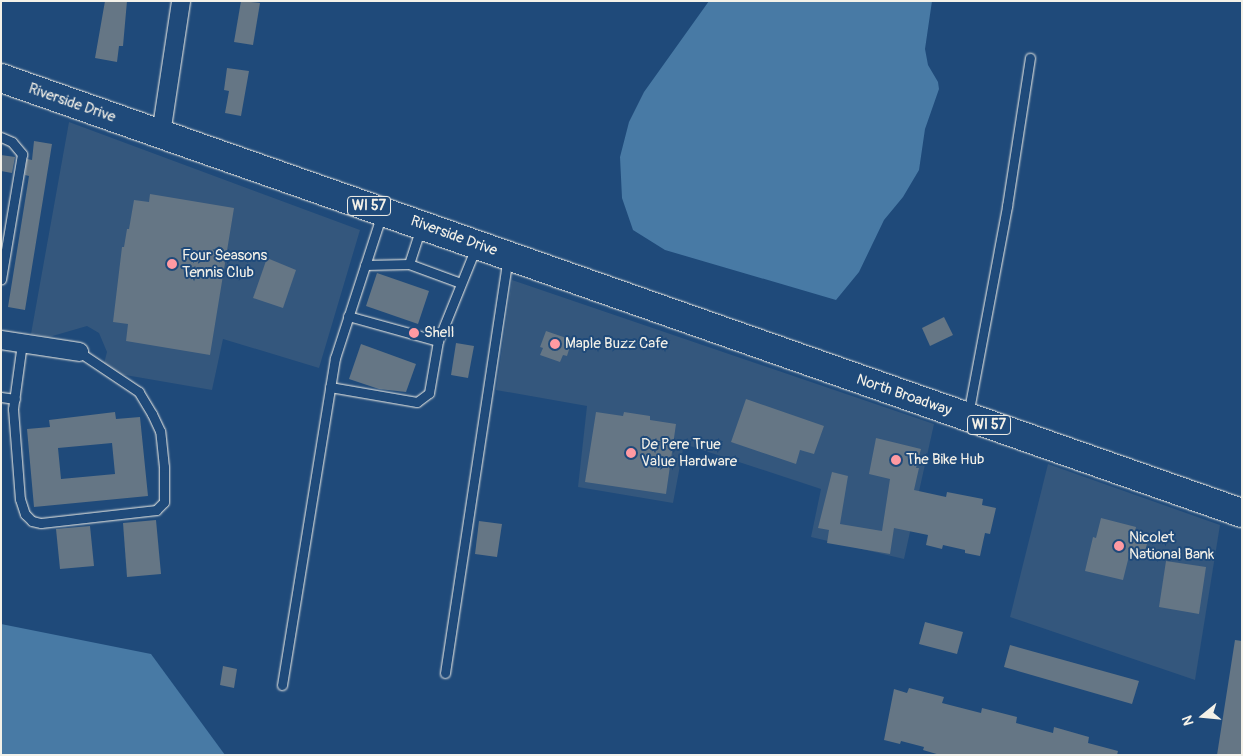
<!DOCTYPE html>
<style>
body{margin:0}
#map{position:relative;width:1243px;height:756px;overflow:hidden;background:#1f4a7a;font-family:Pangolin,sans-serif}
div>[style]{position:absolute}
.built>*{inset:0;background:#34577d}
.water>*{inset:0;background:#487aa5}
.building>*{inset:0;background:#657685}
.roads{filter:drop-shadow(0 0 1px #f4f1e8) drop-shadow(0 0 1px #f4f1e8)}
.service>*{height:9px;margin:-4.5px;padding:0 4.5px;transform-origin:4.5px;border-radius:4.5px;background:#1f4a7a}
.minor>*{height:18px;margin:-9px;padding:0 9px;transform-origin:9px;border-radius:9px;background:#1f4a7a}
.primary>*{height:28px;margin:-14px;padding:0 14px;transform-origin:14px;border-radius:14px;background:#1f4a7a}
.dots>*{width:14px;height:14px;translate:-50% -50%;box-sizing:border-box;border:2px solid #1f4a7a;border-radius:50%}
span{translate:-50% -50%;white-space:nowrap;text-align:center;line-height:1.15;-webkit-text-stroke:4px #1f4a7a;paint-order:stroke}
.shield-label span{padding:1px 4px;background:#1f4a7a;border:1px solid;border-radius:4px;-webkit-text-stroke-width:0}
.shield-label{font-size:14px;color:#f4f1e8;font-weight:700}
.street-label{font-size:15px;color:#f4f1e8}
.poi-label{font-size:15px;color:#f4f1e8}
.left{translate:0 -50%;text-align:left}
.frame{position:absolute;inset:0;border:2px solid #f4f1e8;pointer-events:none}
.north{position:absolute;left:1178px;top:691px;width:50px;height:50px;-webkit-text-stroke:4px #1f4a7a;paint-order:stroke;rotate:253deg;font-size:14px;font-weight:700;line-height:20px;text-align:center;color:#f4f1e8}
.north::after{content:'';display:block;margin:auto;width:18px;height:22px;background:#f4f1e8;clip-path:polygon(50% 0,100% 100%,50% 72%,0 100%)}
</style>
<div id="map">
<div class="built">
<i style="clip-path:polygon(69px 122px,360px 230px,319px 368px,223px 339px,212px 390px,102px 371px,107px 352px,99px 333px,87px 326px,49px 337px,31px 334px)"></i>
<i style="clip-path:polygon(512px 280px,934px 424px,904px 559px,811px 537px,821px 489px,684px 444px,673px 503px,578px 487px,587px 406px,496px 390px)"></i>
<i style="clip-path:polygon(1048px 464px,1220px 525px,1195px 680px,1010px 617px)"></i>
</div>
<div class="water">
<i style="clip-path:polygon(709px 1px,932px 1px,925px 49px,928px 65px,938px 82px,939px 89px,925px 129px,919px 170px,903px 197px,884px 220px,859px 272px,836px 300px,665px 250px,633px 230px,622px 198px,620px 157px,629px 122px,644px 92px)"></i>
<i style="clip-path:polygon(1px 624px,151px 654px,225px 755px,1px 755px)"></i>
</div>
<div class="building">
<i style="clip-path:polygon(105px 1px,127px 1px,123px 46px,119px 46px,117px 62px,95px 58px)"></i>
<i style="clip-path:polygon(241px 1px,260px 3px,253px 45px,234px 42px)"></i>
<i style="clip-path:polygon(227px 68px,249px 71px,241px 116px,225px 113px,229px 91px,224px 90px)"></i>
<i style="clip-path:polygon(34px 141px,52px 144px,25px 310px,8px 307px,29px 176px,25px 175px,27px 159px,32px 160px)"></i>
<i style="clip-path:polygon(1px 155px,15px 157px,12px 173px,1px 171px)"></i>
<i style="clip-path:polygon(150px 194px,234px 208px,210px 355px,126px 341px,128px 324px,113px 322px,122px 247px,124px 247px,127px 229px,129px 229px,134px 200px,149px 202px)"></i>
<i style="clip-path:polygon(267px 258px,296px 270px,283px 308px,253px 298px)"></i>
<i style="clip-path:polygon(377px 273px,429px 291px,418px 324px,366px 306px)"></i>
<i style="clip-path:polygon(944px 317px,953px 335px,930px 346px,922px 328px)"></i>
<i style="clip-path:polygon(546px 331px,572px 340px,567px 356px,563px 355px,560px 362px,540px 355px,543px 348px,540px 347px)"></i>
<i style="clip-path:polygon(456px 343px,474px 346px,468px 378px,451px 375px)"></i>
<i style="clip-path:polygon(361px 344px,416px 364px,406px 392px,379px 389px,349px 379px)"></i>
<i style="clip-path:polygon(746px 399px,824px 426px,814px 454px,800px 450px,796px 464px,731px 442px)"></i>
<i style="clip-path:polygon(evenodd,115px 412px,116px 419px,140px 417px,148px 496px,34px 507px,27px 429px,50px 427px,49px 420px,115px 412px,112px 443px,115px 474px,61px 479px,58px 448px,112px 443px)"></i>
<i style="clip-path:polygon(596px 412px,623px 416px,624px 412px,650px 416px,650px 420px,676px 424px,666px 494px,585px 482px)"></i>
<i style="clip-path:polygon(876px 438px,921px 449px,916px 468px,919px 468px,914px 490px,946px 497px,947px 492px,983px 499px,982px 505px,996px 508px,990px 534px,985px 533px,980px 556px,965px 553px,965px 550px,943px 545px,942px 549px,926px 545px,928px 535px,894px 528px,890px 554px,827px 543px,829px 530px,818px 528px,832px 472px,848px 476px,840px 524px,882px 531px,890px 479px,869px 474px)"></i>
<i style="clip-path:polygon(1101px 518px,1136px 527px,1134px 537px,1148px 540px,1144px 555px,1130px 552px,1123px 580px,1085px 571px,1093px 537px,1096px 538px)"></i>
<i style="clip-path:polygon(156px 520px,161px 574px,127px 577px,123px 523px)"></i>
<i style="clip-path:polygon(479px 521px,502px 524px,497px 557px,475px 554px)"></i>
<i style="clip-path:polygon(90px 526px,94px 566px,60px 569px,56px 529px)"></i>
<i style="clip-path:polygon(1166px 561px,1206px 567px,1199px 614px,1159px 607px)"></i>
<i style="clip-path:polygon(925px 622px,963px 632px,957px 654px,919px 644px)"></i>
<i style="clip-path:polygon(1235px 640px,1242px 641px,1242px 755px,1217px 755px)"></i>
<i style="clip-path:polygon(1010px 645px,1139px 681px,1132px 704px,1004px 667px)"></i>
<i style="clip-path:polygon(223px 666px,237px 669px,234px 688px,220px 685px)"></i>
<i style="clip-path:polygon(909px 688px,944px 697px,942px 703px,981px 713px,982px 708px,1017px 717px,1016px 723px,1053px 733px,1054px 727px,1089px 737px,1088px 743px,1118px 751px,1117px 755px,940px 755px,923px 750px,924px 747px,901px 741px,900px 744px,884px 740px,894px 689px,907px 693px)"></i>
</div>
<div class="roads">
<div class="service">
<i style="left:1px;top:137px;width:12px;rotate:24deg"></i>
<i style="left:12px;top:142px;width:16px;rotate:50deg"></i>
<i style="left:22px;top:154px;width:127px;rotate:99.5deg"></i>
<i style="left:421px;top:227px;width:39px;rotate:108deg"></i>
<i style="left:409px;top:264px;width:55px;rotate:20.1deg"></i>
<i style="left:365px;top:265px;width:44px;rotate:-1.3deg"></i>
<i style="left:348px;top:316px;width:93px;rotate:15.5deg"></i>
<i style="left:22px;top:343px;width:67px;rotate:97.8deg"></i>
<i style="left:13px;top:409px;width:90px;rotate:85.6deg"></i>
<i style="left:20px;top:499px;width:16px;rotate:72deg"></i>
<i style="left:25px;top:514px;width:10px;rotate:45deg"></i>
<i style="left:32px;top:521px;width:9px;rotate:13deg"></i>
<i style="left:41px;top:523px;width:116px;rotate:-6.4deg"></i>
<i style="left:156px;top:510px;width:11px;rotate:-45deg"></i>
<i style="left:164px;top:502px;width:35px;rotate:-90deg"></i>
<i style="left:164px;top:467px;width:36px;rotate:-96deg"></i>
<i style="left:160px;top:431px;width:19px;rotate:-115deg"></i>
<i style="left:152px;top:414px;width:26px;rotate:-121deg"></i>
<i style="left:139px;top:392px;width:72px;rotate:-146.3deg"></i>
<i style="left:330px;top:387px;width:88px;rotate:9.8deg"></i>
<i style="left:417px;top:402px;width:15px;rotate:-37deg"></i>
<i style="left:429px;top:393px;width:53px;rotate:-80.2deg"></i>
<i style="left:438px;top:341px;width:101px;rotate:-68deg"></i>
<i style="left:1px;top:397px;width:14px;rotate:8deg"></i>
<i style="left:968px;top:415px;width:213px;rotate:-79.4deg"></i>
<i style="left:1007px;top:206px;width:150px;rotate:-81.2deg"></i>
<i style="left:445px;top:673px;width:420px;rotate:-81.4deg"></i>
<i style="left:282px;top:685px;width:331px;rotate:-80.8deg"></i>
<i style="left:335px;top:358px;width:152px;rotate:-72deg"></i>
</div>
<div class="minor">
<i style="left:161px;top:134px;width:134px;rotate:-81.4deg"></i>
<i style="left:1px;top:340px;width:79px;rotate:8.7deg"></i>
</div>
<div class="primary">
<i style="left:1px;top:78px;width:1315px;rotate:19.32deg"></i>
</div>
</div>
<div class="dots">
<i style="left:172px;top:264px;background:#ff9aa2"></i>
<i style="left:414px;top:333px;background:#ff9aa2"></i>
<i style="left:555px;top:344px;background:#ff9aa2"></i>
<i style="left:631px;top:453px;background:#ff9aa2"></i>
<i style="left:896px;top:460px;background:#ff9aa2"></i>
<i style="left:1119px;top:546px;background:#ff9aa2"></i>
</div>
<div class="shield-label">
<span style="left:369px;top:206px">WI 57</span>
<span style="left:989px;top:425px">WI 57</span>
</div>
<div class="street-label">
<span style="left:72px;top:103px;rotate:19deg">Riverside Drive</span>
<span style="left:454px;top:236px;rotate:20deg">Riverside Drive</span>
<span style="left:904px;top:395px;rotate:19deg">North Broadway</span>
</div>
<div class="poi-label">
<span class="left" style="left:182px;top:264px">Four Seasons<br>Tennis Club</span>
<span class="left" style="left:424px;top:333px">Shell</span>
<span class="left" style="left:565px;top:344px">Maple Buzz Cafe</span>
<span class="left" style="left:641px;top:453px">De Pere True<br>Value Hardware</span>
<span class="left" style="left:906px;top:460px">The Bike Hub</span>
<span class="left" style="left:1129px;top:546px">Nicolet<br>National Bank</span>
</div>
<div class="frame"></div>
<div class="north">N</div>
</div>
